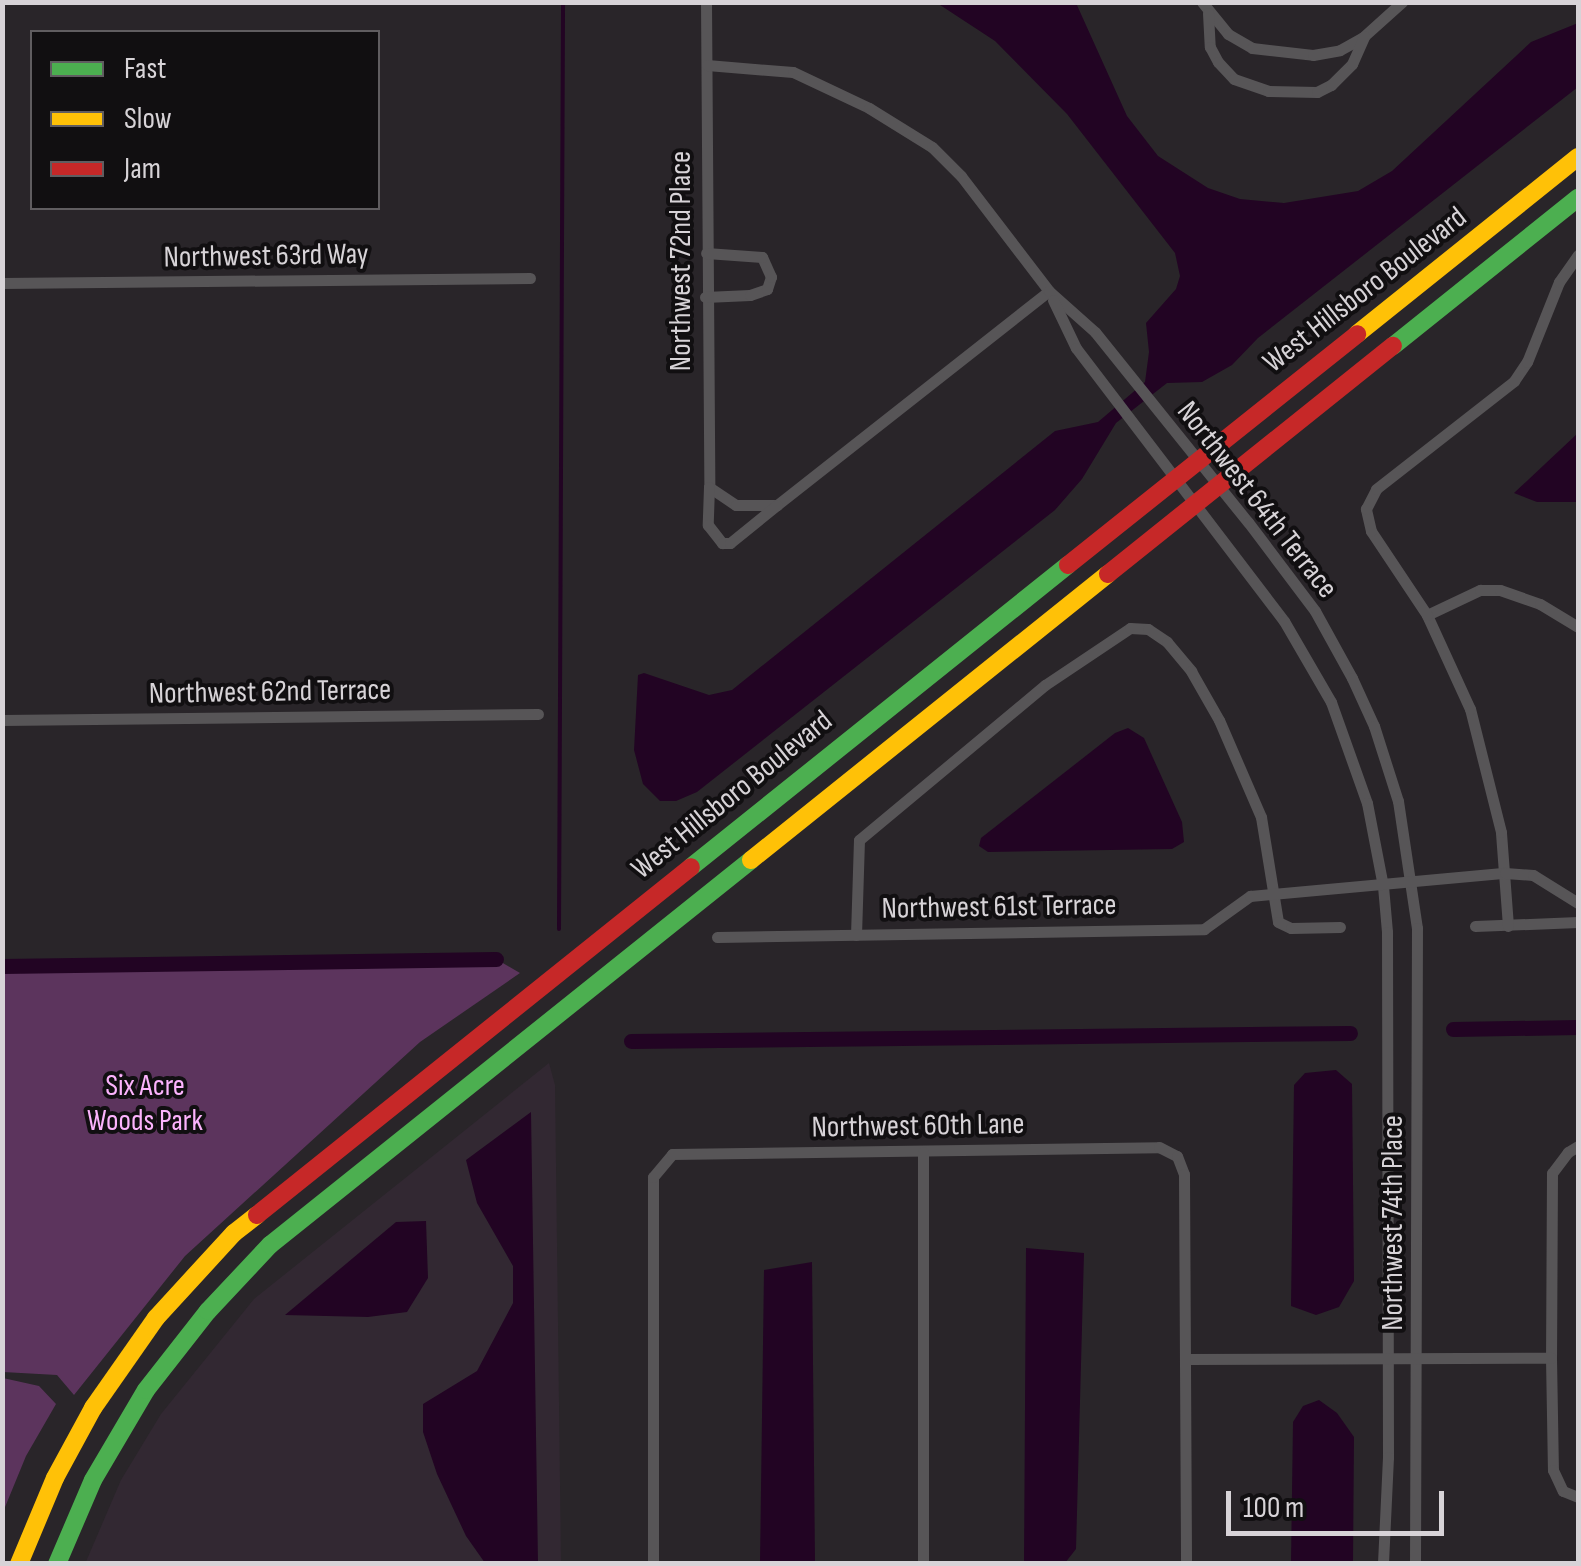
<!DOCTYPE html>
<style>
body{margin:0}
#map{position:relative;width:1581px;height:1566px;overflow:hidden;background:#292529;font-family:"Sofia Sans Condensed",sans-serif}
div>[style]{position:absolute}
.built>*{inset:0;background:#322832}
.green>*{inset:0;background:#5c345d}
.water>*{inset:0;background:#220423}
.stream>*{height:4px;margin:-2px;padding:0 2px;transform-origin:2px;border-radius:2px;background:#220423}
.canal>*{height:15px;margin:-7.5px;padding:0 7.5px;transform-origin:7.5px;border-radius:7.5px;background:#220423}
.street>*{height:11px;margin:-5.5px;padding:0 5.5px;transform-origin:5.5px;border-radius:5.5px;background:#575557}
.fast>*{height:18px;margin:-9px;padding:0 9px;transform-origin:9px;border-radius:9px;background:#4caf50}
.slow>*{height:18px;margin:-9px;padding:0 9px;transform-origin:9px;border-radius:9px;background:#ffc107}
.jam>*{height:18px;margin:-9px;padding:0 9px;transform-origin:9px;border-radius:9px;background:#c62828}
span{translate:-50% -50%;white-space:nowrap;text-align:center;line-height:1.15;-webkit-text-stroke:8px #110f11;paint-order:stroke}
.street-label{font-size:30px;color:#d7d3d7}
.park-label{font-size:30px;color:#fcb3fd}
.frame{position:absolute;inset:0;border:5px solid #d7d3d7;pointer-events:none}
.legend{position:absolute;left:30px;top:30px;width:350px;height:180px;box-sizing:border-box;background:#110f11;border:2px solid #605d60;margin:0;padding:12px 18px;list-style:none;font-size:30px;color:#d7d3d7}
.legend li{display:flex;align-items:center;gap:20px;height:50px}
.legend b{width:50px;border:2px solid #605d60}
.scale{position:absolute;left:1226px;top:1491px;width:218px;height:45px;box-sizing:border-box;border:5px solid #d7d3d7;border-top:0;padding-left:12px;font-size:30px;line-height:35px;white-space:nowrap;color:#d7d3d7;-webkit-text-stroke:8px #110f11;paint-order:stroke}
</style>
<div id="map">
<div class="built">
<i style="clip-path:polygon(549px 1063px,555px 1085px,561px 1563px,85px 1564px,121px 1480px,161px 1414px,254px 1299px)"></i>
</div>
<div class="green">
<i style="clip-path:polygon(496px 959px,520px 973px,420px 1042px,185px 1256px,74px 1395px,57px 1375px,3px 1372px,3px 966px)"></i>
<i style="clip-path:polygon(3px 1378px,39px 1386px,56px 1404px,26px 1456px,3px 1512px)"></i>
</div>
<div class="water">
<i style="clip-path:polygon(937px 3px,1076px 3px,1127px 116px,1158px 156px,1208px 188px,1240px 199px,1284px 203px,1358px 191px,1392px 171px,1531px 42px,1578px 23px,1578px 87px,1258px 338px,1232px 365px,1202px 382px,1167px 383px,1116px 423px,1082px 479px,1055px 510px,697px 792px,676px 801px,660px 801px,643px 784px,634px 750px,638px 675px,644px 673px,709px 695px,732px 690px,1055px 431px,1098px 422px,1145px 382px,1149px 352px,1146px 323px,1176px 289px,1180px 276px,1175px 253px,1067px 114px,995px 41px)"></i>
<i style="clip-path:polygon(1578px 433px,1578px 502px,1537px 502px,1514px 493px)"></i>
<i style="clip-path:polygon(1128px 728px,1144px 738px,1182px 822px,1184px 842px,1172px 849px,988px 852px,979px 846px,981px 838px,1115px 733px)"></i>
<i style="clip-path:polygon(1336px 1070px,1352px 1084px,1354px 1281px,1339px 1307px,1316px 1315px,1291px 1306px,1294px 1085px,1305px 1073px)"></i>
<i style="clip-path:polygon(531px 1112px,538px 1563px,485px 1563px,466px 1536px,437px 1474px,423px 1432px,423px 1404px,477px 1371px,513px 1303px,513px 1266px,477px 1203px,466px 1160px)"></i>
<i style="clip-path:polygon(426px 1221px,428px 1278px,407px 1312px,368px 1317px,285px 1315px,396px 1222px)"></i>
<i style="clip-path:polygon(1026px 1248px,1084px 1253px,1076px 1549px,1065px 1563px,1024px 1563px)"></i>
<i style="clip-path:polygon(812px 1262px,815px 1563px,760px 1563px,764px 1270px)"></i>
<i style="clip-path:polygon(1319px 1400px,1337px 1413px,1354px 1437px,1353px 1563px,1291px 1563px,1293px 1422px,1303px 1406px)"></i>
</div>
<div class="stream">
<i style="left:559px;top:929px;width:927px;rotate:-89.75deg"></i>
</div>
<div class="canal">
<i style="left:2px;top:966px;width:494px;rotate:-0.8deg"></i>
<i style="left:1453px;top:1029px;width:125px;rotate:-0.9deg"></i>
<i style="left:631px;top:1041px;width:719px;rotate:-0.64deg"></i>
</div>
<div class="street">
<i style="left:706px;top:2px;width:485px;rotate:89.6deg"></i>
<i style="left:709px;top:487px;width:32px;rotate:34deg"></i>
<i style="left:736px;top:505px;width:41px"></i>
<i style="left:777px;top:505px;width:346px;rotate:-38.2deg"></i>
<i style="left:1202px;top:2px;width:41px;rotate:50.9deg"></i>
<i style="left:1228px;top:34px;width:28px;rotate:30deg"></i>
<i style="left:1252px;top:48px;width:61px;rotate:6.5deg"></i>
<i style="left:1313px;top:55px;width:27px;rotate:-10deg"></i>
<i style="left:1340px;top:50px;width:25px;rotate:-29deg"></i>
<i style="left:1362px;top:38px;width:54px;rotate:-42deg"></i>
<i style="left:1208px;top:13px;width:34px;rotate:87deg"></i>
<i style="left:1210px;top:47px;width:17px;rotate:62deg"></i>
<i style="left:1218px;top:62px;width:23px;rotate:47deg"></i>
<i style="left:1234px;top:79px;width:36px;rotate:19deg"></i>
<i style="left:1268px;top:91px;width:49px;rotate:1.2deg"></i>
<i style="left:1317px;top:92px;width:16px;rotate:-27deg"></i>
<i style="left:1331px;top:85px;width:30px;rotate:-45deg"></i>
<i style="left:1352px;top:64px;width:30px;rotate:-66deg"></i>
<i style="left:707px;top:65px;width:86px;rotate:4.7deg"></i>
<i style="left:793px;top:72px;width:84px;rotate:25.3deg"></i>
<i style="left:869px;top:108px;width:74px;rotate:31.8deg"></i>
<i style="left:932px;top:147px;width:41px;rotate:45deg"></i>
<i style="left:961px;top:176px;width:145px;rotate:52.6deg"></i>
<i style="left:1049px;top:291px;width:62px;rotate:41.7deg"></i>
<i style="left:1095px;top:332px;width:244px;rotate:51.2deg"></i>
<i style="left:1248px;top:522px;width:111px;rotate:53deg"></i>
<i style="left:1315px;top:611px;width:77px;rotate:61.1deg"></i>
<i style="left:1352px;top:678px;width:53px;rotate:65.4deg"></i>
<i style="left:1374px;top:726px;width:79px;rotate:72.3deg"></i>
<i style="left:1398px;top:801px;width:128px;rotate:81.5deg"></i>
<i style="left:1417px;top:928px;width:636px;rotate:90.18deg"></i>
<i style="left:2px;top:283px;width:528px;rotate:-0.54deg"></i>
<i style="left:705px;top:297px;width:45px;rotate:-2.5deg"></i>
<i style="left:750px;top:295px;width:18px;rotate:-19deg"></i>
<i style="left:767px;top:289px;width:13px;rotate:-72deg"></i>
<i style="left:771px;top:277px;width:22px;rotate:-114deg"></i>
<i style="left:762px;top:257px;width:56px;rotate:-175.9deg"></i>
<i style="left:1053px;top:300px;width:53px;rotate:64.4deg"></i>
<i style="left:1076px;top:348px;width:343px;rotate:52.7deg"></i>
<i style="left:1284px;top:621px;width:94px;rotate:59.9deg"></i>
<i style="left:1331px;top:702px;width:107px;rotate:70.4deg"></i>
<i style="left:1367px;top:803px;width:85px;rotate:79.1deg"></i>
<i style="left:1383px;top:886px;width:46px;rotate:85deg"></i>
<i style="left:1387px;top:932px;width:525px;rotate:89.89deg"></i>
<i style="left:1388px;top:1457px;width:107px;rotate:92.7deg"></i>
<i style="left:709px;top:487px;width:38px;rotate:92deg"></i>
<i style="left:708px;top:525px;width:23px;rotate:52deg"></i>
<i style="left:722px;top:543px;width:8px"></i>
<i style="left:730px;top:543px;width:60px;rotate:-39deg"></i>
<i style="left:1427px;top:615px;width:59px;rotate:-25.3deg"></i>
<i style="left:1480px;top:590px;width:20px"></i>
<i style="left:1500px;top:590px;width:42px;rotate:19.3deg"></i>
<i style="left:1540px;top:604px;width:44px;rotate:31.2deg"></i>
<i style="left:2px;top:720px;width:536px;rotate:-0.64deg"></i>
<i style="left:1475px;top:926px;width:103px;rotate:-2.2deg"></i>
<i style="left:1508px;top:926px;width:94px;rotate:-94.3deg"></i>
<i style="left:1501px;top:832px;width:127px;rotate:-104.1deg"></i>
<i style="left:1470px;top:709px;width:103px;rotate:-114.6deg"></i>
<i style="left:1427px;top:615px;width:101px;rotate:-123.7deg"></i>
<i style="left:1371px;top:531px;width:23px;rotate:-103deg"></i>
<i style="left:1366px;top:509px;width:22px;rotate:-63deg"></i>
<i style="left:1376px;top:489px;width:175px;rotate:-38deg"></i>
<i style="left:1514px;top:381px;width:23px;rotate:-56deg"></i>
<i style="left:1527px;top:362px;width:86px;rotate:-68.2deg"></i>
<i style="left:1559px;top:282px;width:33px;rotate:-55deg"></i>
<i style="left:856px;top:935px;width:95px;rotate:-88.2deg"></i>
<i style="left:859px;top:840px;width:242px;rotate:-39.8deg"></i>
<i style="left:1045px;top:685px;width:102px;rotate:-33.8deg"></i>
<i style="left:1130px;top:628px;width:18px;rotate:3deg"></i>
<i style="left:1148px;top:629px;width:23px;rotate:34deg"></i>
<i style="left:1167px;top:642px;width:38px;rotate:50deg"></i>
<i style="left:1191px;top:671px;width:56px;rotate:60.3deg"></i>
<i style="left:1219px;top:720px;width:106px;rotate:66.6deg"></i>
<i style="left:1261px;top:817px;width:106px;rotate:80.8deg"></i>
<i style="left:1278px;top:922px;width:14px;rotate:25deg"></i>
<i style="left:1291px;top:928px;width:49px;rotate:-1.2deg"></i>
<i style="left:717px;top:937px;width:487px;rotate:-0.9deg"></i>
<i style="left:1204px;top:929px;width:57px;rotate:-35.7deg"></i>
<i style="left:1250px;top:896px;width:256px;rotate:-5.2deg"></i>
<i style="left:1505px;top:873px;width:28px;rotate:4deg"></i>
<i style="left:1533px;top:875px;width:53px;rotate:31.9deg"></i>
<i style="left:1578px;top:1146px;width:12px;rotate:149deg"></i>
<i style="left:1568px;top:1152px;width:26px;rotate:127deg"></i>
<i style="left:1552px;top:1173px;width:185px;rotate:90.3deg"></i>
<i style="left:1551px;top:1358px;width:112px;rotate:89deg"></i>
<i style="left:1553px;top:1470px;width:23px;rotate:65deg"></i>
<i style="left:1563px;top:1491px;width:16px;rotate:22deg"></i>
<i style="left:1186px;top:1359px;width:365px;rotate:-0.2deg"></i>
<i style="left:653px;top:1564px;width:387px;rotate:-90deg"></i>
<i style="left:653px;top:1177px;width:30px;rotate:-50deg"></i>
<i style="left:672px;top:1154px;width:487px;rotate:-0.8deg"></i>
<i style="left:1159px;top:1147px;width:20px;rotate:27deg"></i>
<i style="left:1177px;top:1156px;width:19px;rotate:69deg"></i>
<i style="left:1184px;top:1174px;width:390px;rotate:89.7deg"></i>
<i style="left:923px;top:1564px;width:412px;rotate:-90deg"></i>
</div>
<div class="fast">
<i style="left:1393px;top:346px;width:237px;rotate:-38.7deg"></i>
<i style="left:691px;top:867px;width:483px;rotate:-38.7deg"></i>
<i style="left:57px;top:1564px;width:91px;rotate:-66.8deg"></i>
<i style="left:93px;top:1480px;width:104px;rotate:-59.5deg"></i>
<i style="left:146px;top:1390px;width:100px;rotate:-51.9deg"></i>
<i style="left:208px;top:1311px;width:91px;rotate:-46.8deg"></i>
<i style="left:270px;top:1245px;width:616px;rotate:-38.67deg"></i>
</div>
<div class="slow">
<i style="left:1357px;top:334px;width:283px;rotate:-38.7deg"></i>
<i style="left:751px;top:860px;width:457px;rotate:-38.7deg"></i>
<i style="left:19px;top:1564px;width:93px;rotate:-67.3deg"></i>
<i style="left:55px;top:1478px;width:80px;rotate:-61.5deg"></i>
<i style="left:93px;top:1408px;width:110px;rotate:-55deg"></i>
<i style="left:156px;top:1318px;width:115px;rotate:-47.5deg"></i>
<i style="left:234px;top:1233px;width:29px;rotate:-38deg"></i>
</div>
<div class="jam">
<i style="left:1068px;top:565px;width:370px;rotate:-38.6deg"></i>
<i style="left:1108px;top:574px;width:365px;rotate:-38.7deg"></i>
<i style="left:257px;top:1215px;width:556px;rotate:-38.72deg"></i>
</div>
<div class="street-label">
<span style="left:266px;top:256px;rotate:-1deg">Northwest 63rd Way</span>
<span style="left:681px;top:261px;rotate:-90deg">Northwest 72nd Place</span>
<span style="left:1365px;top:290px;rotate:-38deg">West Hillsboro Boulevard</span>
<span style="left:1257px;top:500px;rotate:52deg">Northwest 64th Terrace</span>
<span style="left:270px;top:692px;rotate:-1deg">Northwest 62nd Terrace</span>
<span style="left:732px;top:795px;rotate:-39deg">West Hillsboro Boulevard</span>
<span style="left:999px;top:907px;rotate:-1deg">Northwest 61st Terrace</span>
<span style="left:918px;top:1126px;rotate:-1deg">Northwest 60th Lane</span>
<span style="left:1393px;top:1223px;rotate:-90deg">Northwest 74th Place</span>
</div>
<div class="park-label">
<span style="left:145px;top:1103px">Six Acre<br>Woods Park</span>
</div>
<div class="frame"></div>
<ul class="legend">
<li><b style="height:12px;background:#4caf50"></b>Fast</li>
<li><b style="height:12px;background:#ffc107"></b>Slow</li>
<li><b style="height:12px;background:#c62828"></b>Jam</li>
</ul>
<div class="scale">100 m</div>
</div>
